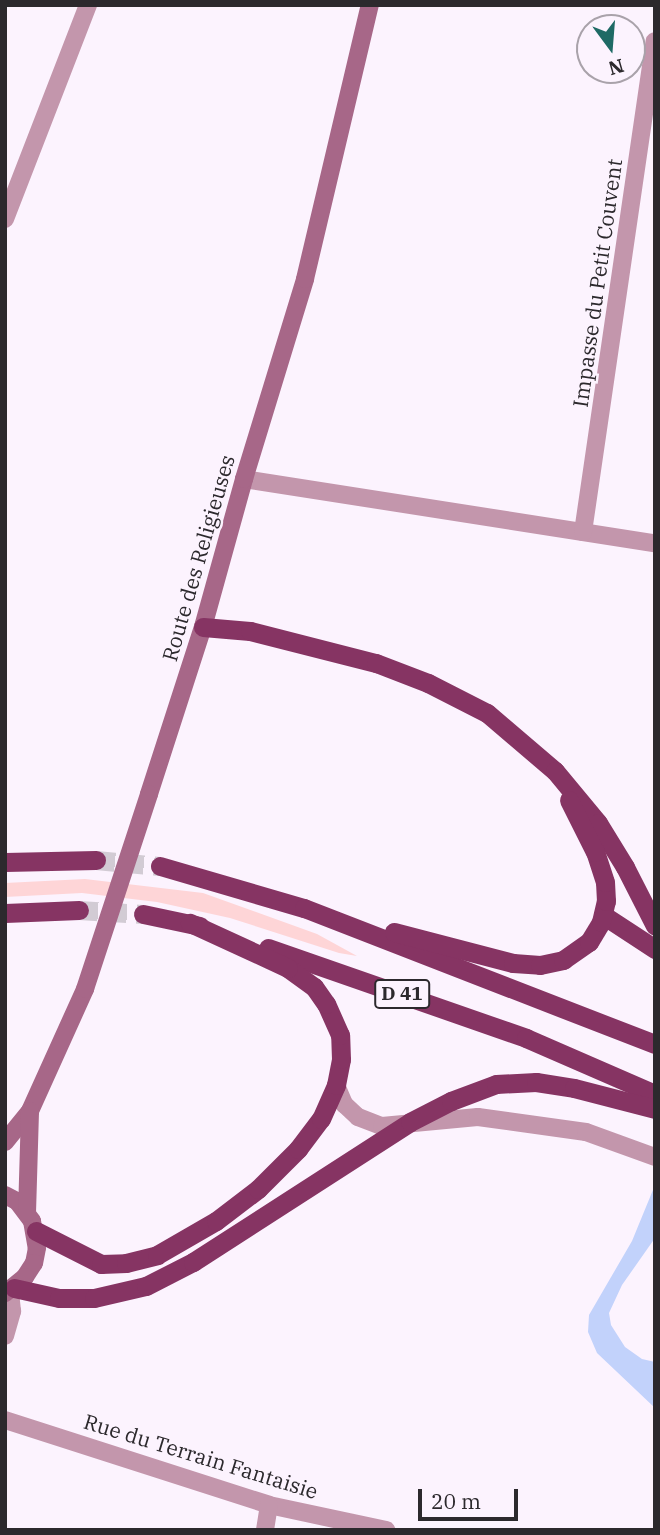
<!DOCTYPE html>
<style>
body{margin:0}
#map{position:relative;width:660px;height:1535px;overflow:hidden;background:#fcf3fe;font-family:"IBM Plex Serif",serif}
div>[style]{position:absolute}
.green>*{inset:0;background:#fed5d7}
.water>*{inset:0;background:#c2d2fb}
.trunk-tunnel>*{height:19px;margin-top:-9.5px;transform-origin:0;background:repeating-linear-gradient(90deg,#d2cbd4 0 19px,transparent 0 29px)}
.minor>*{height:18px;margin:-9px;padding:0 9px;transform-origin:9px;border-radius:9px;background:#c396ac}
.secondary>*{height:18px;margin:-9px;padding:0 9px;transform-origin:9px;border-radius:9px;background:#a76788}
.trunk>*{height:19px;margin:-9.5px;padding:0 9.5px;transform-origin:9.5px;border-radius:9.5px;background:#863463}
.secondary-bridge>*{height:18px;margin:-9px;padding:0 9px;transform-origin:9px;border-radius:9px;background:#a76788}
span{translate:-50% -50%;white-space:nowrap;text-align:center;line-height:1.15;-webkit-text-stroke:5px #fcf3fe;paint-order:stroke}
.shield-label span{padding:2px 5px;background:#fcf3fe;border:2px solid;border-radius:5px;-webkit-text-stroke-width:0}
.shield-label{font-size:19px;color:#2c292d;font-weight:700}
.street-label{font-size:21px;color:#2c292d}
.frame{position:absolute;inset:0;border:7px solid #2c292d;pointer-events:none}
.north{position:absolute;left:576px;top:14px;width:70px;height:70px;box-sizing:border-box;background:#fcf3fe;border:2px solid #a9a2aa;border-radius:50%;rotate:164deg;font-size:19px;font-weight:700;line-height:28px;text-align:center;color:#2c292d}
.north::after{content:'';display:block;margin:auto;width:24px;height:32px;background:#1e6a65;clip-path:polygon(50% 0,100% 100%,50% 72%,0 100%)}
.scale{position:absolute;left:418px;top:1489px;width:100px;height:32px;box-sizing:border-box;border:4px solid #2c292d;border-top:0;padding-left:9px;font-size:21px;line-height:24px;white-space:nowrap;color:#2c292d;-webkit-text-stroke:5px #fcf3fe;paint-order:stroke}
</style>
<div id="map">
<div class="green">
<i style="clip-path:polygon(85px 879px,203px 893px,317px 934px,357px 956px,339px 953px,230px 918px,157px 902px,82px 893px,5px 897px,5px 883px)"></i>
</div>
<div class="water">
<i style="clip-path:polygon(655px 1185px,655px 1238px,622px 1285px,609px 1313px,611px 1325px,625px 1347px,642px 1359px,655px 1362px,655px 1408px,597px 1353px,588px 1332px,589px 1315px,632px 1241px)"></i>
</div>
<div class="trunk-tunnel">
<i style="left:96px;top:860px;width:64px;rotate:5.4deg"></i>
<i style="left:79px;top:910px;width:64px;rotate:3.6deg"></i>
</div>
<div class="minor">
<i style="left:5px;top:219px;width:230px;rotate:-68.8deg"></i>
<i style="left:244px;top:479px;width:416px;rotate:8.9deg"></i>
<i style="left:583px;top:532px;width:496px;rotate:-81.7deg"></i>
<i style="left:336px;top:1085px;width:21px;rotate:67deg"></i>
<i style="left:344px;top:1104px;width:19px;rotate:43deg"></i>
<i style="left:358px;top:1117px;width:26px;rotate:21deg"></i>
<i style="left:382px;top:1126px;width:96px;rotate:-5.4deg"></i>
<i style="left:478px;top:1117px;width:109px;rotate:7.9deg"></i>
<i style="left:586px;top:1132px;width:73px;rotate:19.9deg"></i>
<i style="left:5px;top:1336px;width:26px;rotate:-74deg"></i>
<i style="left:12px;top:1311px;width:20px;rotate:-96deg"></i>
<i style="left:5px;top:1420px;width:277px;rotate:17.8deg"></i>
<i style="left:269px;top:1505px;width:120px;rotate:12.1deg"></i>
<i style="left:265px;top:1530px;width:25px;rotate:-81deg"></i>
</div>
<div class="secondary">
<i style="left:149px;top:794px;width:176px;rotate:-72.1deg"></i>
<i style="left:203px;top:627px;width:154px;rotate:-74.5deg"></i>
<i style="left:244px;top:479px;width:209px;rotate:-73deg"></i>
<i style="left:305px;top:279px;width:282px;rotate:-76.7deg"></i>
<i style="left:5px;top:1142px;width:40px;rotate:-51deg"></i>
<i style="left:30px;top:1111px;width:134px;rotate:-65.7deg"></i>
<i style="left:5px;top:1195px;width:13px;rotate:27deg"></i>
<i style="left:17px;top:1201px;width:25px;rotate:53deg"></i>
<i style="left:32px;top:1221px;width:27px;rotate:80deg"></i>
<i style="left:37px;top:1248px;width:15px;rotate:101deg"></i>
<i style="left:34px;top:1263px;width:17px;rotate:123deg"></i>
<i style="left:25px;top:1277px;width:26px;rotate:141deg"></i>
<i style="left:27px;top:1213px;width:102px;rotate:-88.3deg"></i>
</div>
<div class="trunk">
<i style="left:203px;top:627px;width:47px;rotate:4.9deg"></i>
<i style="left:250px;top:631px;width:130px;rotate:14.3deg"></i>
<i style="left:376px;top:663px;width:56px;rotate:21deg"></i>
<i style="left:428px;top:683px;width:66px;rotate:27deg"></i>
<i style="left:487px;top:713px;width:89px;rotate:40.5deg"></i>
<i style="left:555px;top:771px;width:67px;rotate:50.4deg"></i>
<i style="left:598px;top:823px;width:52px;rotate:58.5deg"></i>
<i style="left:625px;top:867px;width:66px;rotate:63deg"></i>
<i style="left:5px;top:862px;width:91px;rotate:-1.3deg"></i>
<i style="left:160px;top:866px;width:150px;rotate:16.3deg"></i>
<i style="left:304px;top:908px;width:376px;rotate:21.2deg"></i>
<i style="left:5px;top:913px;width:74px;rotate:-2.3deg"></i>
<i style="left:143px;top:914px;width:58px;rotate:11.9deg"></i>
<i style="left:603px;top:915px;width:62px;rotate:33.2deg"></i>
<i style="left:394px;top:932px;width:123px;rotate:14.6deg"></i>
<i style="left:513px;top:963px;width:27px;rotate:4deg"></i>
<i style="left:540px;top:965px;width:24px;rotate:-12deg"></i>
<i style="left:563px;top:960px;width:32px;rotate:-35deg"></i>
<i style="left:589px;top:942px;width:23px;rotate:-59deg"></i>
<i style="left:601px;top:922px;width:22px;rotate:-77deg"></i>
<i style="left:606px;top:901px;width:19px;rotate:-93deg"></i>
<i style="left:605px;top:882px;width:32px;rotate:-108deg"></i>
<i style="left:595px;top:852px;width:58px;rotate:-116.6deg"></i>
<i style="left:268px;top:948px;width:273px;rotate:19.2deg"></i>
<i style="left:526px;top:1038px;width:141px;rotate:23.5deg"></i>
<i style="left:36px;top:1231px;width:73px;rotate:26.9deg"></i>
<i style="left:101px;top:1264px;width:25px;rotate:-2deg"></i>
<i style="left:126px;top:1263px;width:32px;rotate:-14deg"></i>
<i style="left:157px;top:1255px;width:68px;rotate:-30deg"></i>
<i style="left:216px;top:1221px;width:53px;rotate:-37.3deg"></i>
<i style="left:258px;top:1189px;width:57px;rotate:-45deg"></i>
<i style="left:298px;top:1149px;width:38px;rotate:-53deg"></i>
<i style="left:321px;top:1119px;width:37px;rotate:-66deg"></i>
<i style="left:336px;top:1085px;width:26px;rotate:-79deg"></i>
<i style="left:341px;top:1059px;width:24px;rotate:-92deg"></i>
<i style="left:340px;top:1035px;width:34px;rotate:-114deg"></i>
<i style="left:326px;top:1004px;width:21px;rotate:-125deg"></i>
<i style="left:314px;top:987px;width:32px;rotate:-144deg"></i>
<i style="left:288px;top:968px;width:108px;rotate:-155.3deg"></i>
<i style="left:14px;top:1288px;width:46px;rotate:12.5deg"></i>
<i style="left:59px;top:1298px;width:35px"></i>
<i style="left:94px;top:1298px;width:53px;rotate:-13deg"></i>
<i style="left:146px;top:1286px;width:53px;rotate:-27.1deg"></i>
<i style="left:193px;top:1262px;width:258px;rotate:-32.8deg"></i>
<i style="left:410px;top:1122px;width:46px;rotate:-27.1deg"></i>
<i style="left:451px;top:1101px;width:48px;rotate:-20.7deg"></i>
<i style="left:496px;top:1084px;width:40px;rotate:-2.9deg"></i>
<i style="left:536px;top:1082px;width:38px;rotate:9deg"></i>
<i style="left:574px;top:1088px;width:84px;rotate:14.5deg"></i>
</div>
<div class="secondary-bridge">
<i style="left:85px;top:989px;width:205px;rotate:-71.8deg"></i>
</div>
<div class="shield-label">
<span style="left:402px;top:994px">D 41</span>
</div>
<div class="street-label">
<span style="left:597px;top:283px;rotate:-82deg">Impasse du Petit Couvent</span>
<span style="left:198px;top:558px;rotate:-74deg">Route des Religieuses</span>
<span style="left:201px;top:1456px;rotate:17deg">Rue du Terrain Fantaisie</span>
</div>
<div class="frame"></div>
<div class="north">N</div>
<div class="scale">20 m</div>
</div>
